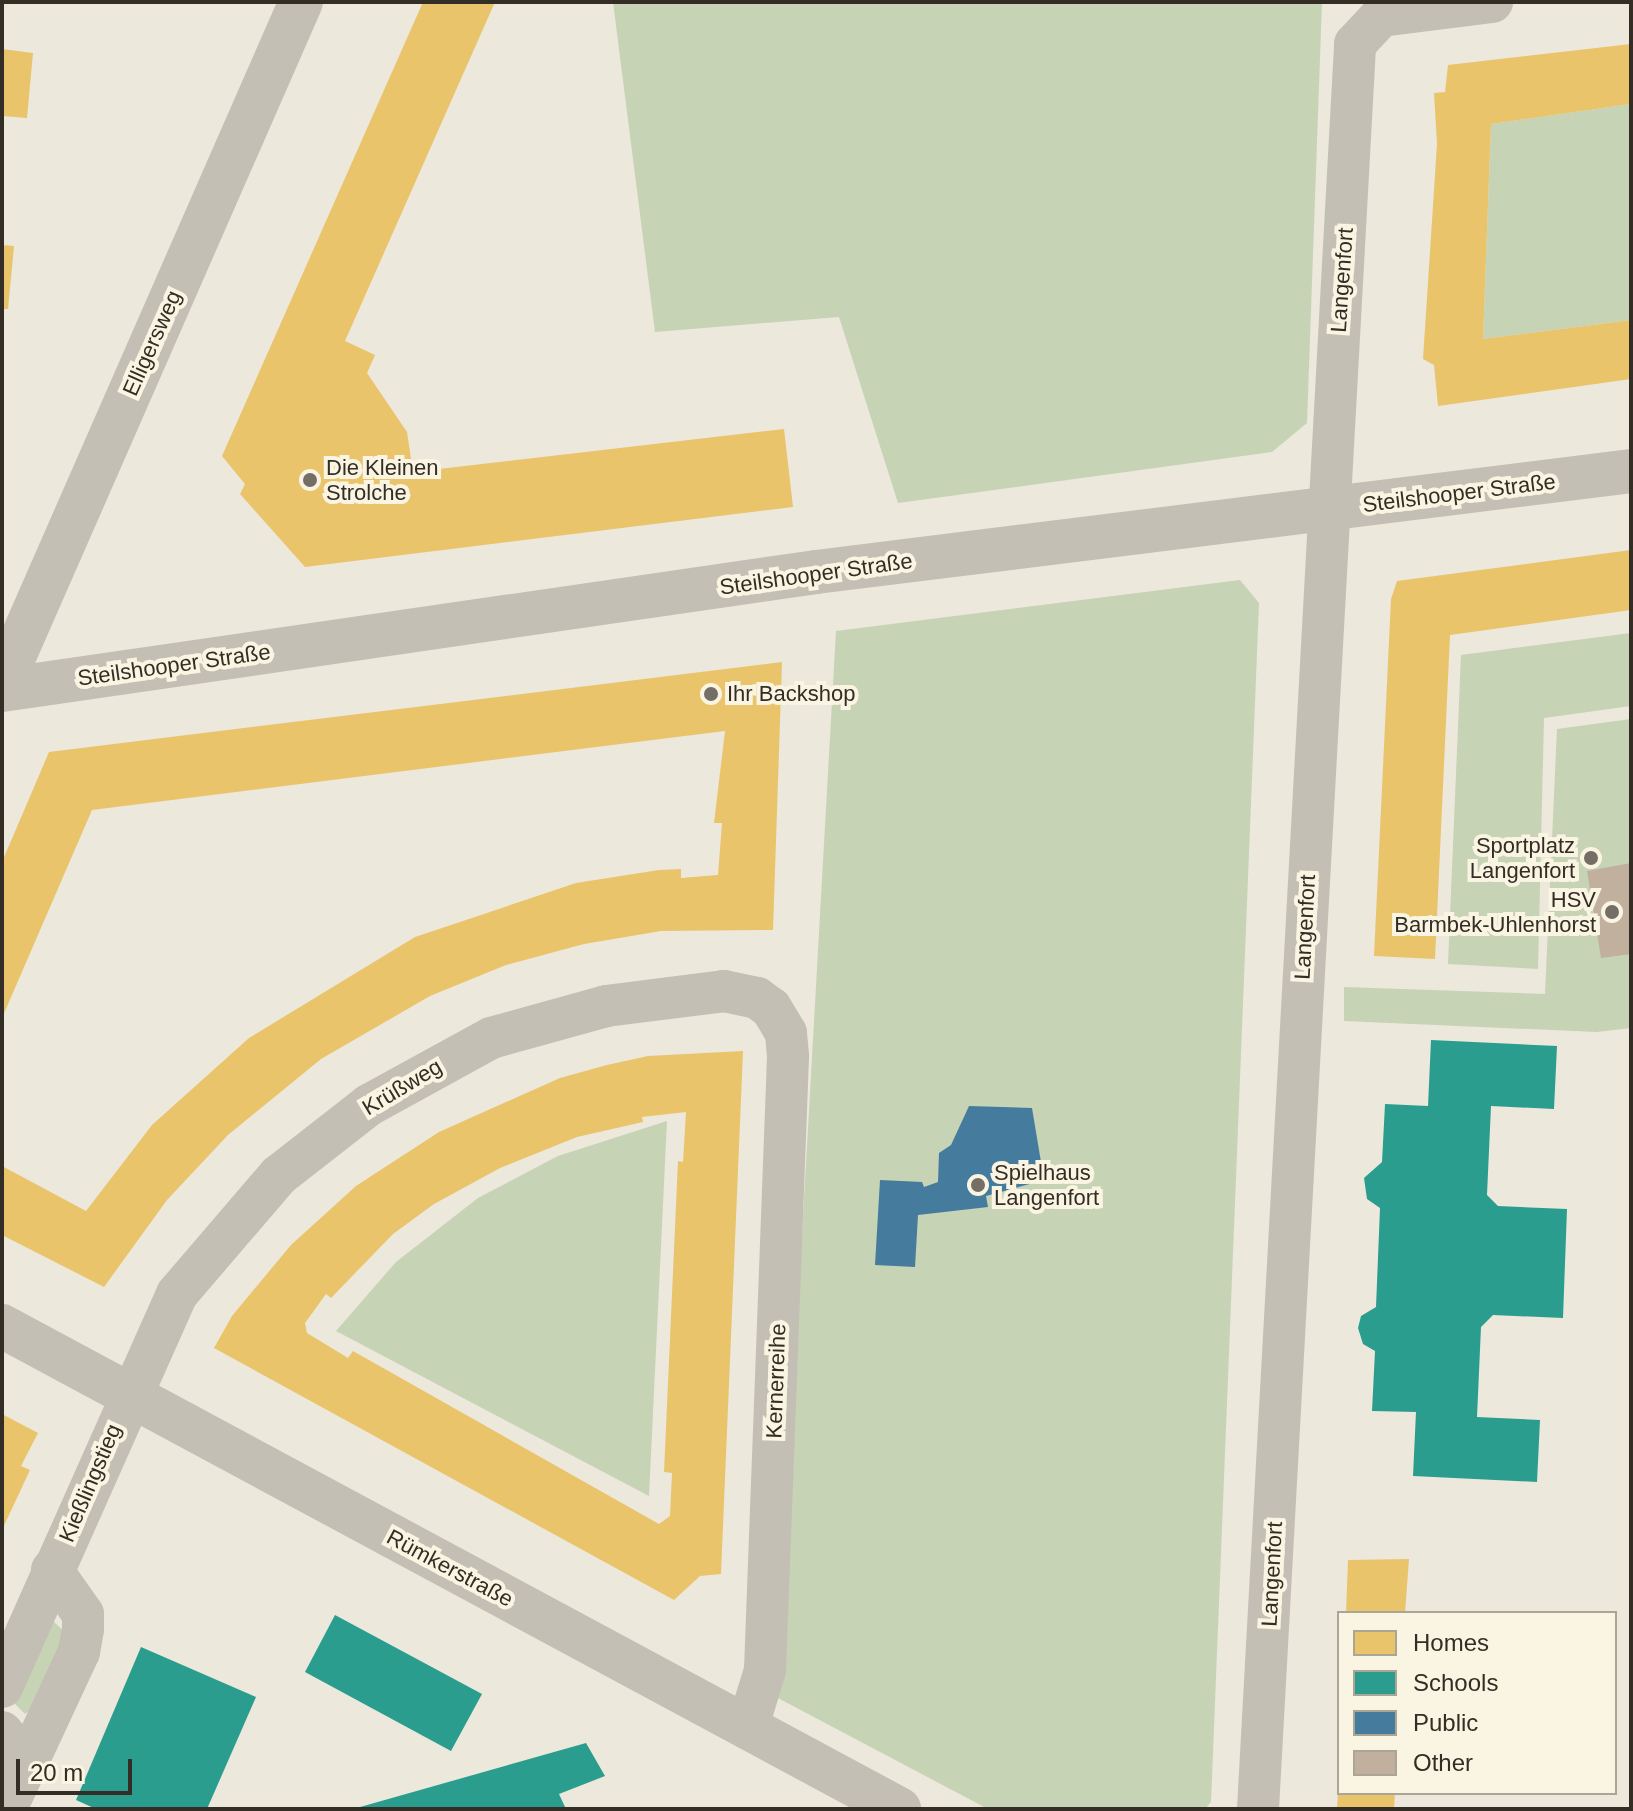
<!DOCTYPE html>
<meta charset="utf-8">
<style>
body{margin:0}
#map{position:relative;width:1633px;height:1811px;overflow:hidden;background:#ece8dc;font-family:Arial,sans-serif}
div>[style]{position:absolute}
.green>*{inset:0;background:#c7d3b5}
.homes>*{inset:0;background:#e9c46a}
.schools>*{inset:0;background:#2a9d8f}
.public>*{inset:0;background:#457b9d}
.building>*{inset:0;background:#c1b09d}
.minor>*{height:42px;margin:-21px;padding:0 21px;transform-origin:21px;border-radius:21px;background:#c4bfb5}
.tertiary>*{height:44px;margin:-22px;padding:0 22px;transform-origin:22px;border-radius:22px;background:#c4bfb5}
.dots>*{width:22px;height:22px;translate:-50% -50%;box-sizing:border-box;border:4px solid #faf5e2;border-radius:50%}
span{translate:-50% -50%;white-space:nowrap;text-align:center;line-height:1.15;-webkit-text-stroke:8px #faf5e2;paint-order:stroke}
.street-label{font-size:22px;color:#342d25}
.poi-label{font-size:22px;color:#342d25}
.left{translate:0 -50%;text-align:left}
.right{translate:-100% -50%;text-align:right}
.frame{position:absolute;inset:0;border:4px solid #342d25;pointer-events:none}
.legend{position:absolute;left:1337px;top:1611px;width:280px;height:184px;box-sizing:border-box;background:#faf5e2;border:2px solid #aba596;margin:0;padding:10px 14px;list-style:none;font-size:24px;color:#342d25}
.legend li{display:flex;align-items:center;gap:16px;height:40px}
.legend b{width:40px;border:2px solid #aba596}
.scale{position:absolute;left:16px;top:1759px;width:116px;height:36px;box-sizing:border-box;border:4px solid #342d25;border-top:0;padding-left:10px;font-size:24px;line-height:28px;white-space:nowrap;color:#342d25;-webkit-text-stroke:6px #faf5e2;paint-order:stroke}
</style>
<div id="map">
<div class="green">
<i style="clip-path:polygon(613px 2px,1322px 2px,1307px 423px,1272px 452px,898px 503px,839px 317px,655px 332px)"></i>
<i style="clip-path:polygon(1631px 104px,1631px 320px,1483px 339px,1491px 124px)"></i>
<i style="clip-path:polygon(1240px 580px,1259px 603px,1211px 1802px,1205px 1809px,988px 1809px,776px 1697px,836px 631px)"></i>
<i style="clip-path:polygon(1631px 633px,1631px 706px,1544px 718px,1538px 969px,1448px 964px,1461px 655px)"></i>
<i style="clip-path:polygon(1631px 719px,1631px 1028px,1597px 1032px,1344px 1021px,1344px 987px,1545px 994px,1557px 729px)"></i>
<i style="clip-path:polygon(667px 1121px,649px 1496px,336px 1331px,396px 1262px,478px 1198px,558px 1156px)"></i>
<i style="clip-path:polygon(52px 1620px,67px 1634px,37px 1705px,25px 1714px,12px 1701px)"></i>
</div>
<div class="homes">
<i style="clip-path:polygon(423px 2px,495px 2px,345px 341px,375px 355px,367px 373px,407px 432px,413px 472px,784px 429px,793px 507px,305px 567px,240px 494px,245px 484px,222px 456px)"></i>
<i style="clip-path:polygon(1631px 44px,1631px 104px,1491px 124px,1483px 339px,1631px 320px,1631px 379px,1438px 406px,1434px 365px,1423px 359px,1437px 144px,1434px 93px,1445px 92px,1448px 65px)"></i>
<i style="clip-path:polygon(2px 49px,33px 53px,27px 118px,2px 116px)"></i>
<i style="clip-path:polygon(2px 245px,14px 246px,8px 309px,2px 309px)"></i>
<i style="clip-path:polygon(1631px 550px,1631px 610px,1450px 635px,1435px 959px,1374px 956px,1391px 599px,1397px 581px)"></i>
<i style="clip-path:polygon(782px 662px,773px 930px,661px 931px,584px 944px,506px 965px,430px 996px,321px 1059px,228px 1135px,167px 1200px,104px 1287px,2px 1235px,2px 1166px,86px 1211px,152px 1125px,249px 1038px,415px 937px,576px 883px,659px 870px,681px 869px,681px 878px,718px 875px,722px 823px,714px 823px,725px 731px,92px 810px,2px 1018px,2px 862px,49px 752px)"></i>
<i style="clip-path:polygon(evenodd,743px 1051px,721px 1574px,700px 1576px,674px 1600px,214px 1348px,232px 1316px,291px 1245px,356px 1186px,439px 1132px,560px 1078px,607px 1065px,648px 1056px,743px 1051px,686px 1112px,683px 1162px,678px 1161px,664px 1472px,672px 1473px,670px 1516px,659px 1524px,353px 1351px,348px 1358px,307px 1333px,305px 1323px,326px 1294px,331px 1298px,393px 1234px,434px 1204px,500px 1168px,577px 1137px,643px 1122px,642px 1117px,686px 1112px)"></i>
<i style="clip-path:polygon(2px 1414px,38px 1433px,21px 1466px,30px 1470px,2px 1530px)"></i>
<i style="clip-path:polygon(1409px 1559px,1405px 1613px,1346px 1613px,1348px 1560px)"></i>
<i style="clip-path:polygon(1338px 1793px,1395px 1793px,1394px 1809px,1337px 1809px)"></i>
</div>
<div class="schools">
<i style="clip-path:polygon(1431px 1040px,1557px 1046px,1554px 1109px,1491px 1106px,1487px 1195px,1498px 1206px,1567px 1209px,1563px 1318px,1493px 1315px,1481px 1327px,1477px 1417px,1540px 1420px,1537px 1482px,1413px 1476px,1416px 1412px,1372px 1411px,1375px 1351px,1363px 1344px,1358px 1328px,1361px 1316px,1376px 1307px,1380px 1208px,1367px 1199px,1364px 1178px,1382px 1162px,1385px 1104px,1428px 1106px)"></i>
<i style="clip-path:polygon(335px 1615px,482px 1694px,451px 1751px,305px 1672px)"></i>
<i style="clip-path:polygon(141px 1647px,256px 1697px,207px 1809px,96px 1809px,76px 1800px)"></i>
<i style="clip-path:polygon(586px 1743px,605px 1776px,559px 1794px,566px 1809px,353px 1809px)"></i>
</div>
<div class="public">
<i style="clip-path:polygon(969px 1106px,1032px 1108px,1044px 1180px,986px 1196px,988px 1207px,918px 1215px,915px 1267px,875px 1265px,880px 1180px,922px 1182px,924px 1187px,938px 1182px,939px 1153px,951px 1145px)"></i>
</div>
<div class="building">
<i style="clip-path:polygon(1631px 863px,1631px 954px,1601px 958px,1587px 871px)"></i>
</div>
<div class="minor">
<i style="left:2px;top:1687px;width:430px;rotate:-66deg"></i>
<i style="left:177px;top:1294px;width:155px;rotate:-49.4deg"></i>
<i style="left:278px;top:1176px;width:115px;rotate:-38deg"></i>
<i style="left:369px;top:1105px;width:139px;rotate:-28.8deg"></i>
<i style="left:491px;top:1038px;width:119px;rotate:-15.5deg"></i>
<i style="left:606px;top:1006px;width:119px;rotate:-7.2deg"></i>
<i style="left:724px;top:991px;width:34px;rotate:12deg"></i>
<i style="left:757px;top:998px;width:17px;rotate:36deg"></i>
<i style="left:771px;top:1008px;width:29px;rotate:59deg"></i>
<i style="left:786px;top:1033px;width:24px;rotate:85deg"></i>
<i style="left:788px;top:1057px;width:613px;rotate:92.15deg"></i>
<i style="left:765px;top:1670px;width:59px;rotate:106.9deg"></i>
<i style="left:2px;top:1732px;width:40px;rotate:53deg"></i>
<i style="left:6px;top:1809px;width:173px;rotate:-65.1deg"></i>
<i style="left:79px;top:1652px;width:23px;rotate:-80deg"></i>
<i style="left:83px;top:1629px;width:15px;rotate:-90deg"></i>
<i style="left:83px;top:1614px;width:54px;rotate:-125.2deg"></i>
<i style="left:1258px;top:1809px;width:1768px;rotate:-86.85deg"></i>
<i style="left:1355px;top:44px;width:38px;rotate:-47deg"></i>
<i style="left:1381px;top:16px;width:112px;rotate:-7.2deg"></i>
</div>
<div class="tertiary">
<i style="left:2px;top:684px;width:745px;rotate:-66.33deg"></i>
<i style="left:2px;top:690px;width:823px;rotate:-8.25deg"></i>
<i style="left:816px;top:572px;width:821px;rotate:-7.06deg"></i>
<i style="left:2px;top:1326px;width:1019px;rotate:28.3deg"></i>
</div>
<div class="dots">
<i style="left:310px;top:480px;background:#746e65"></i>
<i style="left:711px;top:694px;background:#746e65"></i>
<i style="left:1591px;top:858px;background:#746e65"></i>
<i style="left:1612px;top:912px;background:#746e65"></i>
<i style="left:978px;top:1185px;background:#746e65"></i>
</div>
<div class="street-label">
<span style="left:1342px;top:280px;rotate:-86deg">Langenfort</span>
<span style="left:152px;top:343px;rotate:-66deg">Elligersweg</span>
<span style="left:1459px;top:493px;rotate:-7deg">Steilshooper Straße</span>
<span style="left:816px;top:574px;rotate:-8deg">Steilshooper Straße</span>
<span style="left:174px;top:665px;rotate:-8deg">Steilshooper Straße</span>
<span style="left:1305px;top:927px;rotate:-87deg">Langenfort</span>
<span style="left:402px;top:1087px;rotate:-31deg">Krüßweg</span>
<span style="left:776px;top:1381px;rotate:-88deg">Kernerreihe</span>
<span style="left:90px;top:1483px;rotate:-67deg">Kießlingstieg</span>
<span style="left:450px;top:1568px;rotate:28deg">Rümkerstraße</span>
<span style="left:1272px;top:1574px;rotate:-87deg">Langenfort</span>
</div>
<div class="poi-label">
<span class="left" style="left:326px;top:480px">Die Kleinen<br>Strolche</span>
<span class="left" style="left:727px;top:694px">Ihr Backshop</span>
<span class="right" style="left:1575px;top:858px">Sportplatz<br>Langenfort</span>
<span class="right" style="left:1596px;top:912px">HSV<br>Barmbek-Uhlenhorst</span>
<span class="left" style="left:994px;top:1185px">Spielhaus<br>Langenfort</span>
</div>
<div class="frame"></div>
<ul class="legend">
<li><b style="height:22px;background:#e9c46a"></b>Homes</li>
<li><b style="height:22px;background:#2a9d8f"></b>Schools</li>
<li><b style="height:22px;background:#457b9d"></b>Public</li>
<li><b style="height:22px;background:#c1b09d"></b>Other</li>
</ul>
<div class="scale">20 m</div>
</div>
